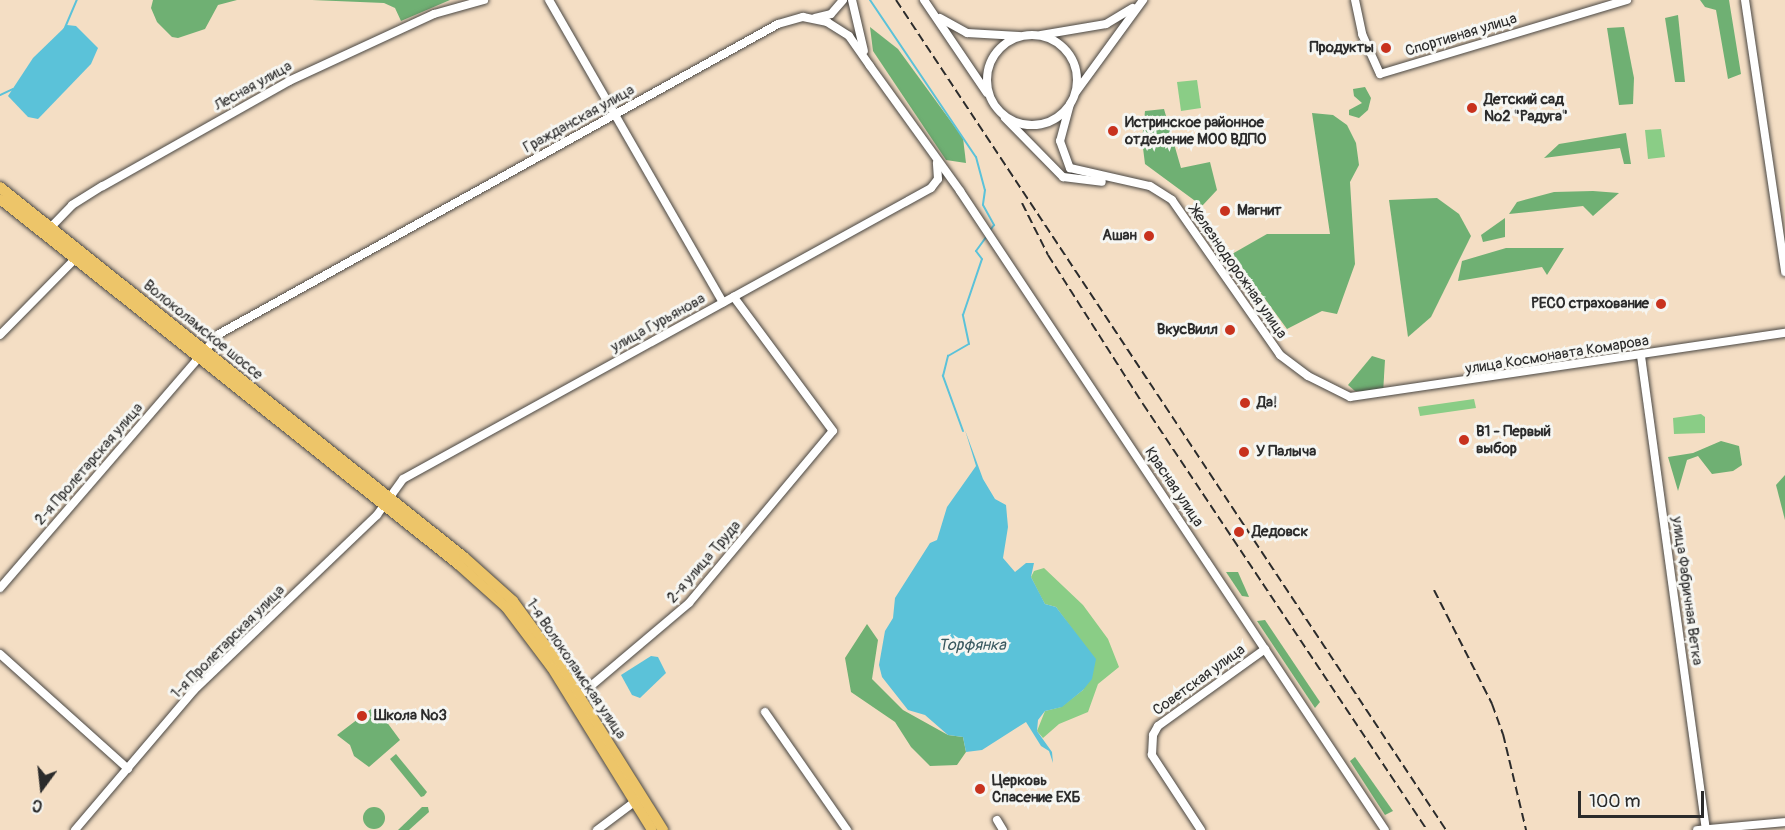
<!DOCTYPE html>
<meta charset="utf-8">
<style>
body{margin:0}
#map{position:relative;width:1785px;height:830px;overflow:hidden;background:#f4dec4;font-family:Pangolin,sans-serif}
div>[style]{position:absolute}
.green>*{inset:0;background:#8acd86}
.forest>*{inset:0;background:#6fb073}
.round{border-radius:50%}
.water>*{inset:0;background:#5bc2d9}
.stream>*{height:2px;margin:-1px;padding:0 1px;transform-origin:1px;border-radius:1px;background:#5bc2d9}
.roads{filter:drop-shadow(0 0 2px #494642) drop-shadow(0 0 2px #494642)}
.minor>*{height:8px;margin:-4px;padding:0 4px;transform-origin:4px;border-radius:4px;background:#fff}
.minor>.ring{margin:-4px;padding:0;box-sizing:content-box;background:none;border:8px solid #fff;border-radius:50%}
.major>*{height:10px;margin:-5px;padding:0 5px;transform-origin:5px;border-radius:5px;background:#edc569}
.rail>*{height:2px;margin-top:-1px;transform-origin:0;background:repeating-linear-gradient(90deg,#2b2b2b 0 9px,transparent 0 13.5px)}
.dots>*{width:16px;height:16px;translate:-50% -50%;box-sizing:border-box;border:3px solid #f6f6f2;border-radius:50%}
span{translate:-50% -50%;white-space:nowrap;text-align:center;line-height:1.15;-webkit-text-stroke:6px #f6f6f2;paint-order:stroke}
.street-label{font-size:15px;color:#2b2b2b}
.poi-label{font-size:15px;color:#2b2b2b;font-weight:700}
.right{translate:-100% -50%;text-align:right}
.left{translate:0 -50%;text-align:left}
.water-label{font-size:16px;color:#39585f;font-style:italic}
.north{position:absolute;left:12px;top:758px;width:60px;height:60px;-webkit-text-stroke:4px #f6f6f2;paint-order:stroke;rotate:195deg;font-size:16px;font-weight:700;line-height:24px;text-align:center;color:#2b2b2b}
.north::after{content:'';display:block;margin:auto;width:21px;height:27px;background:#2b2b2b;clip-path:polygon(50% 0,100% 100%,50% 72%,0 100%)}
.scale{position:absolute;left:1578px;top:791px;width:126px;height:27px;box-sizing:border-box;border:3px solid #2b2b2b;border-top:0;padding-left:8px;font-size:18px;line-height:21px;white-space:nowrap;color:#2b2b2b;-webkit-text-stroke:4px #f6f6f2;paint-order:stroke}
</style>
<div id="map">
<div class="green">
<i style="clip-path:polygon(1197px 80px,1201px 108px,1181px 111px,1177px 82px)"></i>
<i style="clip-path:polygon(1661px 129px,1665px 157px,1648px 159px,1645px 130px)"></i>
<i style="clip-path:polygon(1474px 399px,1476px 408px,1420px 416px,1418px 407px)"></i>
<i style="clip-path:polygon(1701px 414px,1705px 417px,1705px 433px,1674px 434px,1673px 418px)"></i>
<i style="clip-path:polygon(1044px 568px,1083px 605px,1108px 639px,1119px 667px,1098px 684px,1088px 712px,1059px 724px,1043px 738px,1037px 731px,1045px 711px,1061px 707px,1083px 690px,1095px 660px,1056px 607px,1045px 604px,1041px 597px,1031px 577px,1034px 571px)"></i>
</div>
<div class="forest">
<i style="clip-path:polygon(153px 0,237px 0,218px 5px,205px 29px,178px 38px,172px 37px,157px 22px,151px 8px)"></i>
<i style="clip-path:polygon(312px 0,450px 0,401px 21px,395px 8px,384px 3px)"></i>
<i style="clip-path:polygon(1700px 0,1729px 0,1741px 74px,1728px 79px,1716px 10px,1705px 7px)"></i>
<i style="clip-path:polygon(1678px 15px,1685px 82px,1675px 82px,1665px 18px)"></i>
<i style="clip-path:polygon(870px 27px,898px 49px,963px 138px,966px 163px,946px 160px,873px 51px)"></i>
<i style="clip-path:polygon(1624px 27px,1634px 78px,1633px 104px,1619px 105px,1607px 28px)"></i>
<i style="clip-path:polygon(1365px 87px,1371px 98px,1368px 110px,1359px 118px,1349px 115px,1349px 110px,1362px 103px,1354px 96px,1353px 89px)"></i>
<i style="clip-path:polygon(1164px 109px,1181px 168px,1210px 162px,1217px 190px,1202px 206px,1145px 164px,1142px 140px,1145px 111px)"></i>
<i style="clip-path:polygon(1312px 113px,1333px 115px,1347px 125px,1356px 143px,1359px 165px,1350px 182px,1355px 264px,1337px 314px,1322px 311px,1287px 329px,1232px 254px,1267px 234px,1330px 234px)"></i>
<i style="clip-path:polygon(1626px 133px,1631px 164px,1624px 164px,1620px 148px,1544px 158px,1559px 144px)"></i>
<i style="clip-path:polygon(1593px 191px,1619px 193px,1593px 216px,1583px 206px,1509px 214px,1517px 202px,1554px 192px)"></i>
<i style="clip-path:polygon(1437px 198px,1459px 214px,1471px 236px,1431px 317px,1408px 337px,1389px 200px)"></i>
<i style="clip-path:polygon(1505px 218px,1505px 237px,1483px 242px,1481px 235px)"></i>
<i style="clip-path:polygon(1506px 248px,1564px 248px,1547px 275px,1542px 267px,1458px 281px,1462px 261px)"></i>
<i style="clip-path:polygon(1372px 356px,1385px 360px,1383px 393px,1355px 391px,1348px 385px)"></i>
<i style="clip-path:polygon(1721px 441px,1739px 446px,1742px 465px,1733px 471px,1712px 474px,1698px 456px,1687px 460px,1678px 491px,1668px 457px,1693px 453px)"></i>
<i style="clip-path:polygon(1785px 475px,1785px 520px,1776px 485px)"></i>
<i style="clip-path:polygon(1226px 572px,1238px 572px,1249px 597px,1242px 596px)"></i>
<i style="clip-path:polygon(1265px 620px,1320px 702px,1315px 708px,1257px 621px)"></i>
<i style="clip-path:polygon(867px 624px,878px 640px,872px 679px,903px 710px,948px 735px,963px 737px,966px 752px,957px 765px,930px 766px,911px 747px,895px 722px,851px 692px,845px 658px)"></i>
<i style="clip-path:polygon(375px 706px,400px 740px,369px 767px,354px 756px,350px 745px,337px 735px)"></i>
<i style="clip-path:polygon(396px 754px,427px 792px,424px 796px,421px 797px,390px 759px)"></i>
<i style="clip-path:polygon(1355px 757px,1393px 811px,1385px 815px,1350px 761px)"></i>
<i style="clip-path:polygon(422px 807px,428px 807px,429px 812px,409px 830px,398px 830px)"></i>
<i class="round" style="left:363px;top:807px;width:22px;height:22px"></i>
</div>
<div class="water">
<i style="clip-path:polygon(67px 25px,76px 26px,98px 48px,91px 64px,38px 119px,28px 117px,8px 96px,33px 58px)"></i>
<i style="clip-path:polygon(965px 430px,983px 479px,995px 499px,1006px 505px,1008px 527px,1003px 558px,1015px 572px,1026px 563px,1034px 563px,1031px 577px,1045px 604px,1056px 607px,1096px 659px,1092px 679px,1083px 690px,1062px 707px,1045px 711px,1038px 720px,1037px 731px,1052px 752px,1053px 763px,1049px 751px,1041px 746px,1026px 722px,982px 750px,966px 752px,963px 737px,948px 735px,925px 715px,908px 710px,882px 677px,879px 665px,885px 631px,893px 618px,895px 598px,930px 543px,937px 540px,947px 507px,976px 466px)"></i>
<i style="clip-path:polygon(651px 656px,658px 657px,666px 673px,640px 698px,632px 695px,621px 675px)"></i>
</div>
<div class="stream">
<i style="left:870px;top:0;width:189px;rotate:56deg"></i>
<i style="left:976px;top:157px;width:34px;rotate:75deg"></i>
<i style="left:985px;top:190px;width:15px;rotate:98deg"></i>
<i style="left:983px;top:205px;width:23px;rotate:61deg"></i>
<i style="left:994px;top:225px;width:9px;rotate:126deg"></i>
<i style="left:64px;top:30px;width:33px;rotate:-67deg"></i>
<i style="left:0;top:95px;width:14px;rotate:-25deg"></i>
<i style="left:963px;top:431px;width:59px;rotate:-110deg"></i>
<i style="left:943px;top:376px;width:21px;rotate:-76deg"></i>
<i style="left:948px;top:356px;width:24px;rotate:-30deg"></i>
<i style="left:969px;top:344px;width:30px;rotate:-102deg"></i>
<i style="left:963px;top:315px;width:59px;rotate:-71.3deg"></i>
<i style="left:982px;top:259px;width:10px;rotate:-127deg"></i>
<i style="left:976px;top:251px;width:17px;rotate:-54deg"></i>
</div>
<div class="roads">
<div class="minor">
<i style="left:549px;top:0;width:349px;rotate:60.1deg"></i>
<i style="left:852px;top:0;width:52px;rotate:76.8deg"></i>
<i style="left:924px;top:0;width:112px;rotate:55.9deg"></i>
<i style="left:1355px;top:0;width:35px;rotate:78deg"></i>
<i style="left:1362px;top:34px;width:44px;rotate:65.8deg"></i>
<i style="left:1380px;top:74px;width:258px;rotate:-16.7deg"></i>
<i style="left:1745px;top:0;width:275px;rotate:81.6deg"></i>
<i style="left:815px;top:18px;width:16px;rotate:-14deg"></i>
<i style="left:831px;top:14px;width:18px;rotate:-49deg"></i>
<i style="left:940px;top:18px;width:31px;rotate:29deg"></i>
<i style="left:967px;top:33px;width:52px;rotate:3.3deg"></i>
<i style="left:1041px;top:35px;width:66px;rotate:-9.6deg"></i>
<i style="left:1106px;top:24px;width:31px;rotate:-31deg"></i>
<i class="ring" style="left:987px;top:35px;width:82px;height:82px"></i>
<i style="left:1076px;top:92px;width:114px;rotate:-53.9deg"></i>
<i style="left:1070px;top:104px;width:38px;rotate:105deg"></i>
<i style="left:1060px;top:141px;width:29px;rotate:70deg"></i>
<i style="left:1070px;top:168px;width:82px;rotate:12.7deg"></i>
<i style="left:1150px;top:186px;width:26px;rotate:32deg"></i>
<i style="left:1172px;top:200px;width:189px;rotate:55.1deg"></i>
<i style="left:1280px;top:355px;width:35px;rotate:37deg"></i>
<i style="left:1308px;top:376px;width:47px;rotate:26.6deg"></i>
<i style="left:1350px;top:397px;width:440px;rotate:-8.4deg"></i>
<i style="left:1005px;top:118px;width:83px;rotate:45.5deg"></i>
<i style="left:1063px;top:177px;width:39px;rotate:7deg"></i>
<i style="left:51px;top:227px;width:30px;rotate:-46deg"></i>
<i style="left:72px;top:205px;width:36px;rotate:-32deg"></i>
<i style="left:103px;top:186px;width:214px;rotate:-29.4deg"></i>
<i style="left:289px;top:81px;width:160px;rotate:-24.8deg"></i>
<i style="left:434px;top:14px;width:52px;rotate:-15.6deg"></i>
<i style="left:0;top:335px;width:111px;rotate:-45.4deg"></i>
<i style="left:1641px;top:356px;width:477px;rotate:82.2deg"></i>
<i style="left:0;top:588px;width:335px;rotate:-49.2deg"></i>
<i style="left:219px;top:334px;width:639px;rotate:-29.01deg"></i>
<i style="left:778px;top:24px;width:26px;rotate:-16deg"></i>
<i style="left:803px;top:17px;width:25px;rotate:12deg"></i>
<i style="left:827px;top:22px;width:26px;rotate:32deg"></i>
<i style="left:849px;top:36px;width:37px;rotate:55deg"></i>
<i style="left:870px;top:66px;width:154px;rotate:54.2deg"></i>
<i style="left:960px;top:191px;width:767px;rotate:56.37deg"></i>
<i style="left:0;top:654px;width:172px;rotate:41.9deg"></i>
<i style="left:579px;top:696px;width:144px;rotate:-40.2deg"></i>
<i style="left:689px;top:603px;width:224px;rotate:-50.1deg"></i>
<i style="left:833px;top:431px;width:167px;rotate:-126.5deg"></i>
<i style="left:765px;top:712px;width:144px;rotate:55.2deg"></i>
<i style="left:997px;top:820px;width:12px;rotate:59deg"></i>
<i style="left:75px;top:830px;width:184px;rotate:-49.6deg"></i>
<i style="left:194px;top:690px;width:253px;rotate:-43.7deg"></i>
<i style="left:377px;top:515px;width:44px;rotate:-54.2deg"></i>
<i style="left:403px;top:479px;width:603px;rotate:-28.86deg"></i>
<i style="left:931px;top:188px;width:11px;rotate:-52deg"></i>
<i style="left:938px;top:179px;width:16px;rotate:-94deg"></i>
<i style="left:597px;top:830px;width:50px;rotate:-36.9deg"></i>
<i style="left:1201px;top:830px;width:90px;rotate:-123.2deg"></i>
<i style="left:1152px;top:755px;width:20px;rotate:-87deg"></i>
<i style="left:1153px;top:735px;width:10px;rotate:-61deg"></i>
<i style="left:1158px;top:726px;width:132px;rotate:-35.7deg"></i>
<i style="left:1697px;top:830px;width:88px;rotate:-5.2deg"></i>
</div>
<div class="major">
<i style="left:0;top:187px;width:593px;rotate:38.57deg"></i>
<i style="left:464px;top:557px;width:66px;rotate:41.9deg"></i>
<i style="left:513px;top:601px;width:78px;rotate:53.9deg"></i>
<i style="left:559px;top:664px;width:196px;rotate:57.9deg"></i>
<i style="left:0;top:199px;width:587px;rotate:38.57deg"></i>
<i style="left:459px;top:565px;width:63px;rotate:41.8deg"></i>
<i style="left:506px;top:607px;width:76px;rotate:53deg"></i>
<i style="left:552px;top:668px;width:190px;rotate:58.3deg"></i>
</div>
</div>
<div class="rail">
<i style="left:896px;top:0;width:996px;rotate:56.47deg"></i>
<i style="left:1022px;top:203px;width:58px;rotate:63.4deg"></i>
<i style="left:1048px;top:255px;width:177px;rotate:57.5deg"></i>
<i style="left:1143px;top:404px;width:512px;rotate:56.31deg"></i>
<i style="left:1434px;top:590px;width:128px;rotate:63deg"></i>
<i style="left:1492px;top:704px;width:32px;rotate:70deg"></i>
<i style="left:1503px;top:734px;width:99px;rotate:76.5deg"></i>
</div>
<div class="dots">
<i style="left:1386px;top:48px;background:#c8321e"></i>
<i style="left:1472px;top:108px;background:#c8321e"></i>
<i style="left:1113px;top:131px;background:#c8321e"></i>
<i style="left:1225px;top:211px;background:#c8321e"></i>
<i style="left:1149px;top:236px;background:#c8321e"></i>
<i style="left:1661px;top:304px;background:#c8321e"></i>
<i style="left:1230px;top:330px;background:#c8321e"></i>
<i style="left:1245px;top:403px;background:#c8321e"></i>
<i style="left:1464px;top:440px;background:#c8321e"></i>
<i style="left:1244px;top:452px;background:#c8321e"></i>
<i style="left:1239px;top:532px;background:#c8321e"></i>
<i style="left:362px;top:716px;background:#c8321e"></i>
<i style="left:980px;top:789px;background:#c8321e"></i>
</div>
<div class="street-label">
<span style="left:1461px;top:35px;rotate:-17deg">Спортивная улица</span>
<span style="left:253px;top:86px;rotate:-29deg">Лесная улица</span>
<span style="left:579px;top:119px;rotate:-29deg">Гражданская улица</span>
<span style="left:1238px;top:272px;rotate:55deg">Железнодорожная улица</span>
<span style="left:658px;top:323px;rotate:-29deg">улица Гурьянова</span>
<span style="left:203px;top:330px;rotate:39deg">Волоколамское шоссе</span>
<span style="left:1557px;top:355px;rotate:-9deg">улица Космонавта Комарова</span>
<span style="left:89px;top:464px;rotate:-49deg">2-я Пролетарская улица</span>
<span style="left:1174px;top:487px;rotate:56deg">Красная улица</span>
<span style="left:704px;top:562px;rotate:-49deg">2-я улица Труда</span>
<span style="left:1687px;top:591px;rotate:82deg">улица Фабричная Ветка</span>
<span style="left:228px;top:642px;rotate:-45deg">1-я Пролетарская улица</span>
<span style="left:576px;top:669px;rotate:56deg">1-я Волоколамская улица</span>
<span style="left:1199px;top:680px;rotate:-36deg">Советская улица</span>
</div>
<div class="poi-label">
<span class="right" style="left:1374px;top:48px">Продукты</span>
<span class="left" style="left:1484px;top:108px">Детский сад<br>№2 "Радуга"</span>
<span class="left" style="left:1125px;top:131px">Истринское районное<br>отделение МОО ВДПО</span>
<span class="left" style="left:1237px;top:211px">Магнит</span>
<span class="right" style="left:1137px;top:236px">Ашан</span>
<span class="right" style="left:1649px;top:304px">РЕСО страхование</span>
<span class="right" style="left:1218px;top:330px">ВкусВилл</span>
<span class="left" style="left:1257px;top:403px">Да!</span>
<span class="left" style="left:1476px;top:440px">В1 - Первый<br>выбор</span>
<span class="left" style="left:1256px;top:452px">У Палыча</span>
<span class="left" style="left:1252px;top:532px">Дедовск</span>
<span class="left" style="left:374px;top:716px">Школа №3</span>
<span class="left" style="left:992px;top:789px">Церковь<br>Спасение ЕХБ</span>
</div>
<div class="water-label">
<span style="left:972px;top:645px">Торфянка</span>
</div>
<div class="north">С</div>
<div class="scale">100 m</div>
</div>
